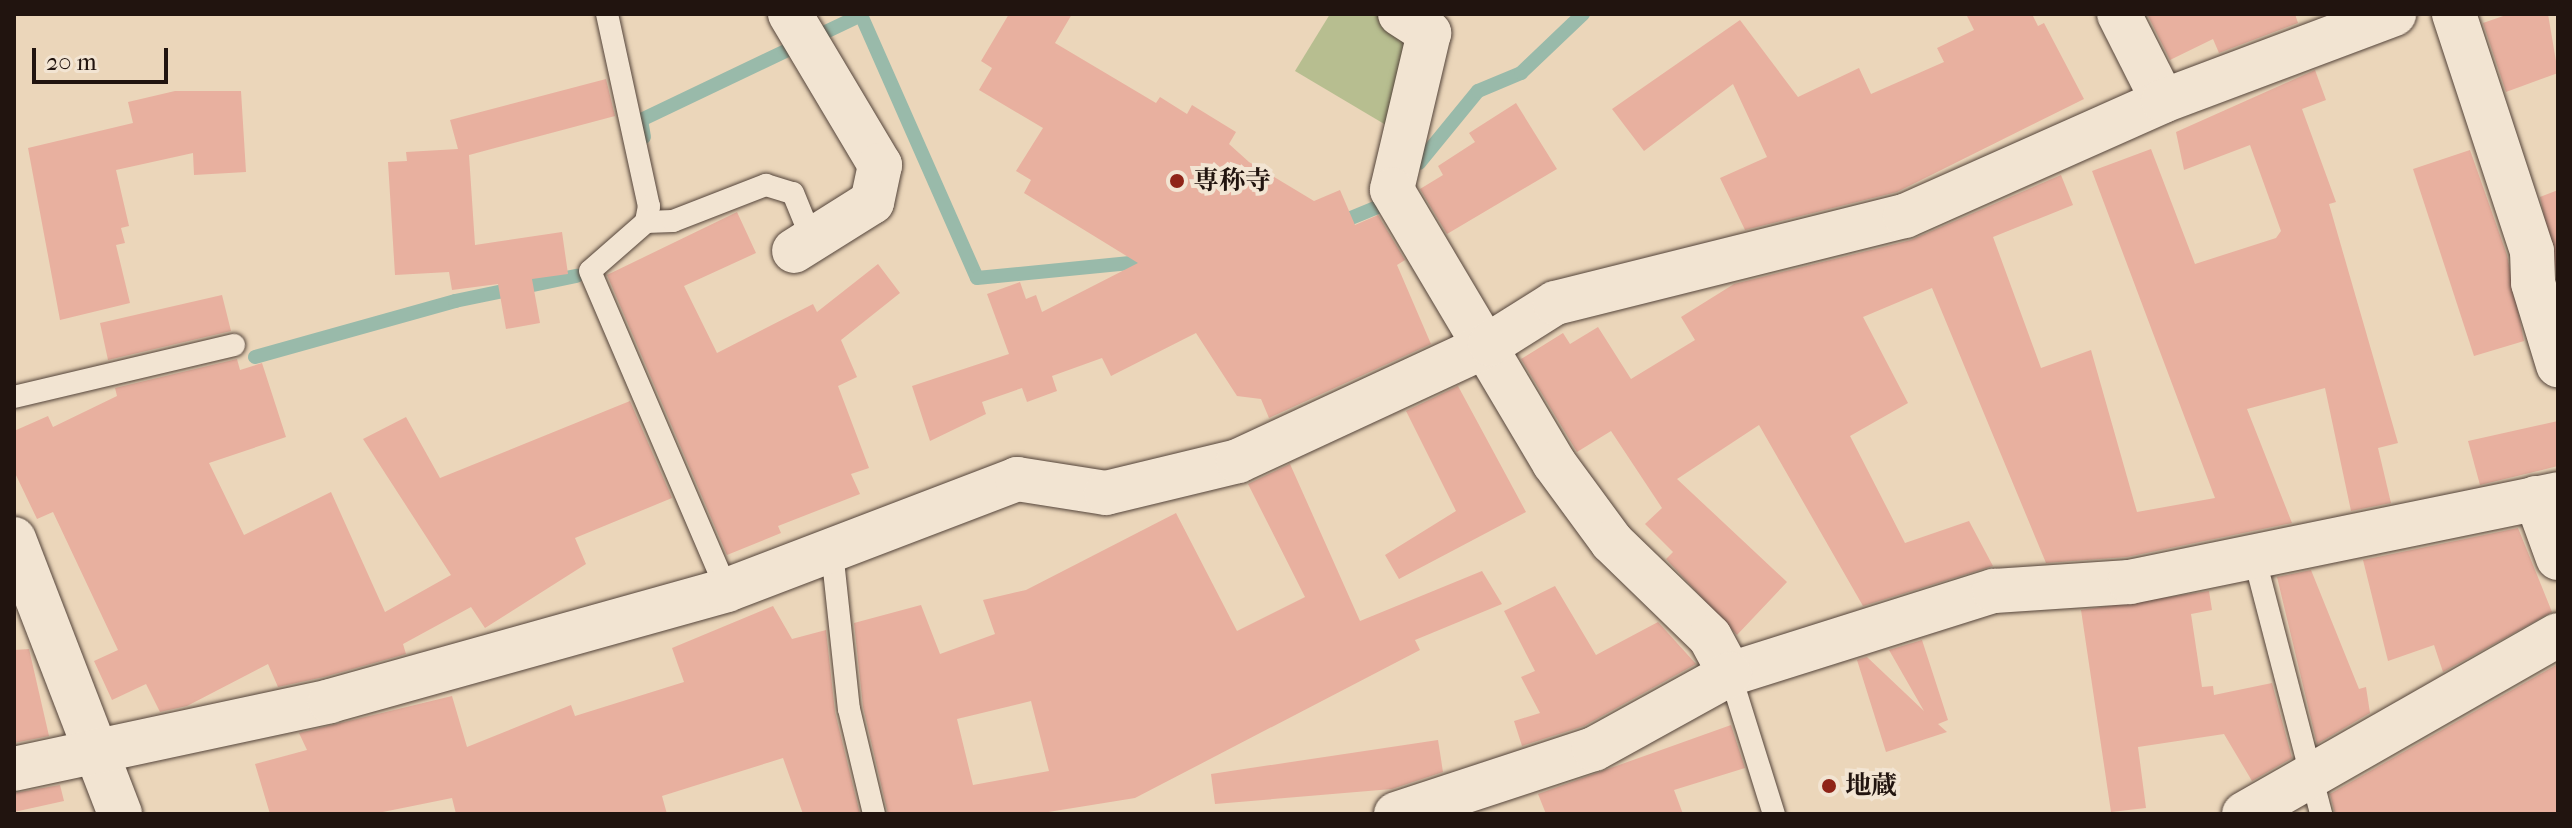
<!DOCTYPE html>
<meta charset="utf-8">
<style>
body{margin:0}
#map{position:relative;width:2572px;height:828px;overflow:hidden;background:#ebd6ba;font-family:"IM FELL French Canon","Noto Serif JP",serif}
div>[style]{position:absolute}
.green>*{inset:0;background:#b7be90}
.stream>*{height:14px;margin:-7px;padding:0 7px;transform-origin:7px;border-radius:7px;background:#99baaa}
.building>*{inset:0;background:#e8b09f}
.roads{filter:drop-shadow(0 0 2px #54443a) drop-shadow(0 0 2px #54443a)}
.service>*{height:22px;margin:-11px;padding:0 11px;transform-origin:11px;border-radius:11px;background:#f2e4d2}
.minor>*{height:44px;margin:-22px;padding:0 22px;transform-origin:22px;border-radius:22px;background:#f2e4d2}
.dots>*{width:22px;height:22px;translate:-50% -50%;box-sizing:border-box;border:4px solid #f2e4d2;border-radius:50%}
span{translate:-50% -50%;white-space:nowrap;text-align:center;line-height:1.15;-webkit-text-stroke:8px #f2e4d2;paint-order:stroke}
.poi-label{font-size:26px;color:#21140f;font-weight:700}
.left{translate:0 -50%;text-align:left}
.frame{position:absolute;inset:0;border:16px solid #21140f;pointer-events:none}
.scale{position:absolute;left:32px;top:48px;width:136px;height:36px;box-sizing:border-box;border:4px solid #21140f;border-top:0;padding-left:10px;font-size:24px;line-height:28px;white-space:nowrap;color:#21140f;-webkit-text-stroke:6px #f2e4d2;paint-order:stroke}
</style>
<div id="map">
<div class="green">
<i style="clip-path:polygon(1330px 14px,1376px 14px,1417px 39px,1396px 131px,1295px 71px)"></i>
</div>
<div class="stream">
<i style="left:644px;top:137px;width:17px;rotate:-100deg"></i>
<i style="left:641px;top:120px;width:244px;rotate:-25.5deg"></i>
<i style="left:861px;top:15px;width:287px;rotate:66.2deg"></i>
<i style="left:977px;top:278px;width:174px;rotate:-5.6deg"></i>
<i style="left:1419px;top:163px;width:93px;rotate:-50.7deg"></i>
<i style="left:1478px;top:91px;width:47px;rotate:-22.7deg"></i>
<i style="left:1521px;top:73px;width:86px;rotate:-43.6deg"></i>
<i style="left:1334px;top:225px;width:55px;rotate:-22.4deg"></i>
<i style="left:255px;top:357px;width:208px;rotate:-15.6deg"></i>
<i style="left:455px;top:301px;width:124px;rotate:-11.7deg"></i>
</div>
<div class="building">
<i style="clip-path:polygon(1009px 14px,1072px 14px,1055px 43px,1156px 103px,1160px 97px,1187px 114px,1192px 105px,1236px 132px,1229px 144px,1249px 162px,1314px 201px,1340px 190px,1355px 225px,1378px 215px,1405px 260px,1397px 265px,1431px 344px,1269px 418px,1261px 399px,1237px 396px,1196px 333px,1111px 376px,1102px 358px,1052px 376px,1057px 391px,1027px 402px,1022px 388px,982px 402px,986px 414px,930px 441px,912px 386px,1009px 354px,987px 294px,1020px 282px,1026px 299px,1036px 295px,1042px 312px,1138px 263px,1024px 193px,1031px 180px,1016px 171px,1043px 128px,979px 90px,992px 68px,981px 61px)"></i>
<i style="clip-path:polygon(1966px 14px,2032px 14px,2038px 26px,2044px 23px,2084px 99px,1897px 192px,1745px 230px,1720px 178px,1767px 157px,1733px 84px,1644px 151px,1612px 109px,1740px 20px,1798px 97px,1859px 68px,1871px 94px,1944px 62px,1937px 48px,1974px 30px)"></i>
<i style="clip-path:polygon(2147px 14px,2295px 14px,2298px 23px,2219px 53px,2213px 39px,2170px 60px)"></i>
<i style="clip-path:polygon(2509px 14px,2548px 14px,2558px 73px,2506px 92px,2483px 23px)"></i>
<i style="clip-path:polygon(2315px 70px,2326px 100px,2302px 109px,2336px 202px,2329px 204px,2398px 443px,2378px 448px,2391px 503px,2351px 511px,2325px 388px,2247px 409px,2292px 523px,2127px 557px,2046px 563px,1932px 288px,1863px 317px,1908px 403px,1850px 436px,1905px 543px,1969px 521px,1993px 566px,1863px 606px,1759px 425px,1677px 479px,1787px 582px,1737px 635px,1666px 559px,1673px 552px,1645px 524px,1662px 508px,1611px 431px,1577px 452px,1521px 359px,1563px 333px,1570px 344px,1598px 327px,1631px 379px,1695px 340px,1681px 317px,1734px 284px,1911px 240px,2061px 175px,2073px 205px,1993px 237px,2041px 368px,2091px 350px,2137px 512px,2215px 498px,2092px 171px,2151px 149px,2195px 264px,2276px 238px,2281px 231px,2250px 145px,2184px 170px,2176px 132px)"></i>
<i style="clip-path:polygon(606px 79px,615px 116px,469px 155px,475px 245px,562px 232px,568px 274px,532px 279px,540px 323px,506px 329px,498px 284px,452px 290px,449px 272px,395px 275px,388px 162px,407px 161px,406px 152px,458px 149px,450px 120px)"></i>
<i style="clip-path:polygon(175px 91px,241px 91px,246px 172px,194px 175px,193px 153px,116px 170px,129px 226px,121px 228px,125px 243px,116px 245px,130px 303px,60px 320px,28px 148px,133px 123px,128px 102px)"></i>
<i style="clip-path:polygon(1516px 103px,1557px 169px,1447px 234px,1420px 189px,1443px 175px,1438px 166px,1475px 142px,1469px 133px)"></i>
<i style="clip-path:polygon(2470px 150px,2507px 255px,2524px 341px,2474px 356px,2413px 169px)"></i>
<i style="clip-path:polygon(2558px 190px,2558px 279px,2540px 197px)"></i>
<i style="clip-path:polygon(737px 212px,756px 253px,684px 286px,717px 353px,813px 304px,817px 312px,878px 264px,900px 293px,841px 340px,857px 377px,838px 386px,869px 468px,851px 474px,860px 494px,778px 526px,781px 533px,727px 555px,607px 275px)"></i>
<i style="clip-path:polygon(222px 295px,231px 331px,108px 360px,100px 323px)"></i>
<i style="clip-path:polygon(237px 359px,240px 370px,262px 363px,286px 437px,209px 463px,244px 535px,331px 492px,385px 612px,451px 575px,363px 439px,406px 417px,440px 478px,630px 401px,672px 498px,575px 538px,586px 564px,485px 628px,471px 607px,403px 644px,406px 654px,324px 677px,278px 687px,268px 664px,187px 706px,160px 712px,146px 684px,112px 700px,94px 661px,118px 650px,53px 512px,37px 519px,14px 471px,14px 431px,48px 416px,53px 427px,117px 396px,115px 388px)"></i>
<i style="clip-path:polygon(1458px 386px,1526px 512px,1399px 579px,1385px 555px,1456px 511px,1406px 411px)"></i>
<i style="clip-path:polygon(2558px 421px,2558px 466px,2480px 485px,2468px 441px)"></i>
<i style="clip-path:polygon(evenodd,1290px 464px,1360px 621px,1482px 571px,1502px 604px,1415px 640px,1420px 650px,1135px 798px,1036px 814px,888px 814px,863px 707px,854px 623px,921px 605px,940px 654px,995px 634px,983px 600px,1026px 590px,1176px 513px,1237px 631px,1305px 597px,1248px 484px,1290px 464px,1031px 701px,1049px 771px,973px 785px,957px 719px,1031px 701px)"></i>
<i style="clip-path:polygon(2518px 528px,2552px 612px,2443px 672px,2434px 645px,2388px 661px,2363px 560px)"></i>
<i style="clip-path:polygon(2311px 570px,2359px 689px,2366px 687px,2370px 713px,2317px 744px,2277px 577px)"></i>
<i style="clip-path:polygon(1555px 586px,1596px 655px,1658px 622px,1696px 664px,1584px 726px,1522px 746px,1514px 721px,1540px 713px,1521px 677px,1535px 671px,1504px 611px)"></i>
<i style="clip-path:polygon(2209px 591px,2212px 610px,2191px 614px,2202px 687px,2213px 686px,2214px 695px,2272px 683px,2292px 758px,2252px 781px,2224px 734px,2138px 747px,2146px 808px,2111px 812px,2081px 610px)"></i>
<i style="clip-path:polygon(773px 606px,792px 639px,826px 630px,835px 712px,860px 814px,803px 814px,783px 758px,662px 796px,667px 814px,456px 814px,452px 798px,373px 814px,270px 814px,255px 764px,307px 750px,299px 733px,452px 696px,467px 747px,571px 705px,575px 716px,684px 682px,672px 648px)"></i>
<i style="clip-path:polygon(1922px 640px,1948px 720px,1938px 724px,1947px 732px,1886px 752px,1857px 660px,1867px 657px,1924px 711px,1889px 650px)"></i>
<i style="clip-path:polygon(29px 649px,49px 736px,14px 743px,14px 650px)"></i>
<i style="clip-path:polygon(2558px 664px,2558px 814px,2335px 814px,2330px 794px)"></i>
<i style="clip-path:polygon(1731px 725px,1745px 768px,1674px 790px,1683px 814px,1546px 814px,1538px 794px)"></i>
<i style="clip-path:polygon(1438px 740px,1443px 772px,1392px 789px,1215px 804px,1211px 774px)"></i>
<i style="clip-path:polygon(60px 785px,64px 801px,14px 812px,14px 793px)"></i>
</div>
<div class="roads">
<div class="service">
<i style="left:607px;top:14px;width:197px;rotate:77.7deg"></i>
<i style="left:649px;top:206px;width:16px;rotate:101deg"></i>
<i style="left:646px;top:222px;width:74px;rotate:138.8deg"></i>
<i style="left:590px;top:271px;width:347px;rotate:66.8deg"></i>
<i style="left:646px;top:222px;width:27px;rotate:-2deg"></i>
<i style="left:673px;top:221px;width:100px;rotate:-21.2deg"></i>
<i style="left:766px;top:185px;width:28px;rotate:17deg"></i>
<i style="left:793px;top:193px;width:48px;rotate:67.8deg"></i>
<i style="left:14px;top:397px;width:226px;rotate:-13.3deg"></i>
<i style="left:832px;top:551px;width:159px;rotate:83.9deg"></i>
<i style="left:849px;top:709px;width:108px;rotate:76.6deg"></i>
<i style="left:2254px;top:556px;width:267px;rotate:75.4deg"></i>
<i style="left:1730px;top:674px;width:147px;rotate:72.6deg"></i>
</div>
<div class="minor">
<i style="left:790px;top:14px;width:176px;rotate:59.2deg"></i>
<i style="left:880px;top:165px;width:38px;rotate:102deg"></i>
<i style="left:872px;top:202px;width:92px;rotate:147.9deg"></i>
<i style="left:1400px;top:14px;width:35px;rotate:33deg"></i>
<i style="left:1429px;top:33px;width:161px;rotate:103.3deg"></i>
<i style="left:1392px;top:190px;width:317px;rotate:59.3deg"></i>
<i style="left:1554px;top:463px;width:98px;rotate:53.7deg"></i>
<i style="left:1612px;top:542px;width:136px;rotate:44.1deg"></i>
<i style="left:1710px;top:637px;width:42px;rotate:61.6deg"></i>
<i style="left:1730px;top:674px;width:277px;rotate:-17.5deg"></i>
<i style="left:1994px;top:591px;width:136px;rotate:-3.8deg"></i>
<i style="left:2130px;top:582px;width:437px;rotate:-11.6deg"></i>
<i style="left:2119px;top:14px;width:97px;rotate:63.2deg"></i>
<i style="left:2454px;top:14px;width:250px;rotate:71.8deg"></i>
<i style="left:2532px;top:251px;width:32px;rotate:88deg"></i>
<i style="left:2533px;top:283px;width:86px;rotate:73deg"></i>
<i style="left:2536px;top:498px;width:64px;rotate:69.9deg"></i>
<i style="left:14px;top:539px;width:295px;rotate:68.9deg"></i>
<i style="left:14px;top:769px;width:323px;rotate:-12.1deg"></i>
<i style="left:330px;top:701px;width:412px;rotate:-15.6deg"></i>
<i style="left:727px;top:590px;width:311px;rotate:-20.9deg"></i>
<i style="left:1017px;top:479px;width:90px;rotate:8.9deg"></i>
<i style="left:1106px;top:493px;width:136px;rotate:-13.6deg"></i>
<i style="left:1238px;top:461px;width:278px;rotate:-24.9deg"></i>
<i style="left:1490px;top:344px;width:77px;rotate:-32.2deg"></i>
<i style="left:1555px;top:303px;width:361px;rotate:-14deg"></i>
<i style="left:1905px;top:216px;width:282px;rotate:-24deg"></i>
<i style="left:2163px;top:101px;width:247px;rotate:-20.6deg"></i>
<i style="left:1396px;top:814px;width:208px;rotate:-18.2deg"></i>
<i style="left:1594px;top:749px;width:155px;rotate:-28.9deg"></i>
<i style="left:2244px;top:814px;width:361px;rotate:-29.7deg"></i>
</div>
</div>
<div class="dots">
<i style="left:1177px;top:181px;background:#8f2418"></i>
<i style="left:1829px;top:786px;background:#8f2418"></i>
</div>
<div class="poi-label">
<span class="left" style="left:1193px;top:181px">専称寺</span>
<span class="left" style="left:1845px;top:786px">地蔵</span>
</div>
<div class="frame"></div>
<div class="scale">20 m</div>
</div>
